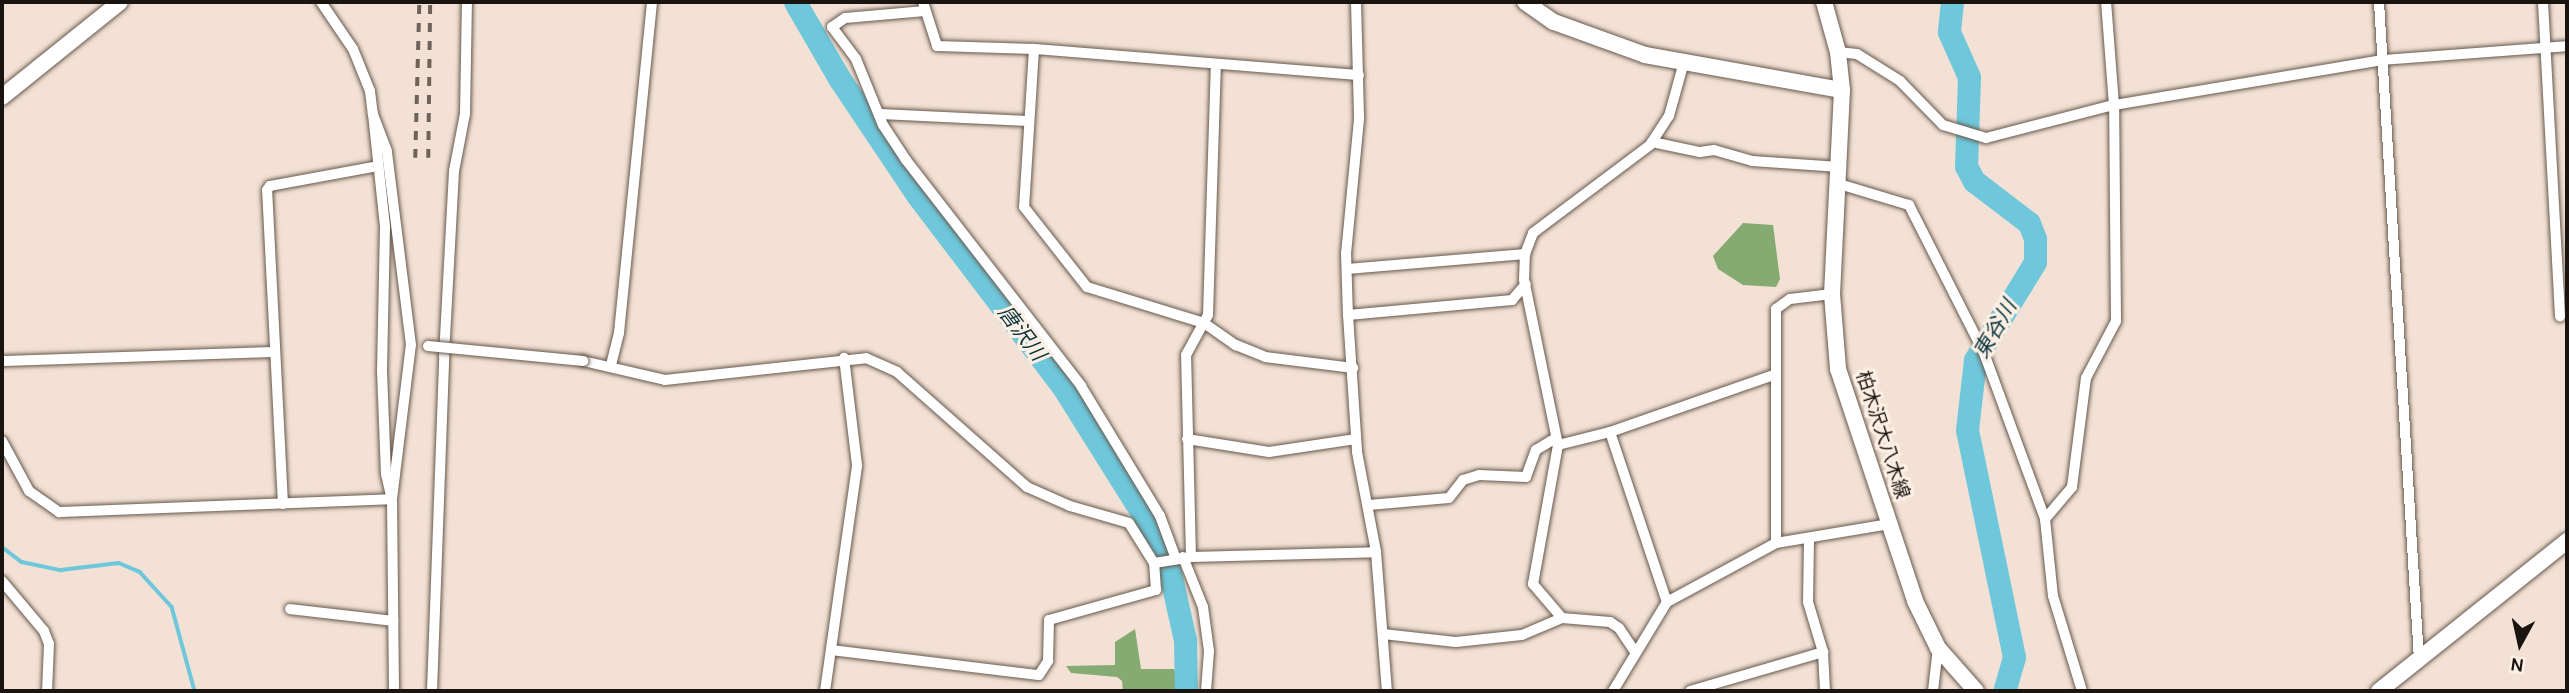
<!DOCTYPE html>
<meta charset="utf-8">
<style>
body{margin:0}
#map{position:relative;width:2569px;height:693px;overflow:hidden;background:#f2e1d4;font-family:Karla,"Noto Sans JP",sans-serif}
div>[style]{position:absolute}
.forest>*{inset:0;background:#85ab73}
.stream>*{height:3.5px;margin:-1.75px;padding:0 1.75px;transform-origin:1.75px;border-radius:1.75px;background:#6ec7da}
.river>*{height:23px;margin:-11.5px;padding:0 11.5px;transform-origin:11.5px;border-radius:11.5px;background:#6ec7da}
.roads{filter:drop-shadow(0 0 2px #67584d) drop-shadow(0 0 2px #67584d)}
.street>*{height:10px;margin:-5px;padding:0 5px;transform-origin:5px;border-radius:5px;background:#fff}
.secondary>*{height:16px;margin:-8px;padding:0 8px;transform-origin:8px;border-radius:8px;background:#fff}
.rail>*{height:3.5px;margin-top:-1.75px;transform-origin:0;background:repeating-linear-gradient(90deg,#6d635b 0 9px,transparent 0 18px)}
.bridges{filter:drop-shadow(0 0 2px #67584d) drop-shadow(0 0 2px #67584d)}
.street-bridge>*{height:10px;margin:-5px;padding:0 5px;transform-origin:5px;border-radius:5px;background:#fff}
span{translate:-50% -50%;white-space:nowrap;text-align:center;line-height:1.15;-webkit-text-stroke:6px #fdefe4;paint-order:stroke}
.street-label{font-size:19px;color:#1a1410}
.water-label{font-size:21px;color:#0a363f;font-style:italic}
.frame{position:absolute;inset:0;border:4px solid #1a1410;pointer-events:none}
.north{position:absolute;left:2485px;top:609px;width:70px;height:70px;-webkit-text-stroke:5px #fdefe4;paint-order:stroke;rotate:188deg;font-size:19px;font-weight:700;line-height:28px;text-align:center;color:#1a1410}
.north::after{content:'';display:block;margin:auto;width:24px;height:32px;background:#1a1410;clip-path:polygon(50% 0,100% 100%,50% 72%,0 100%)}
</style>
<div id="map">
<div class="forest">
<i style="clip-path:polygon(1743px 223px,1773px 225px,1780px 279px,1776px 287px,1743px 285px,1718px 269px,1713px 256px)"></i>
<i style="clip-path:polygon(1135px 629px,1141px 669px,1174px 669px,1181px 691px,1123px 691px,1122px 681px,1117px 677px,1071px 673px,1066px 666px,1115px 665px,1115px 642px)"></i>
</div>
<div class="stream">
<i style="left:2px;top:547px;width:25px;rotate:37deg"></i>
<i style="left:22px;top:562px;width:40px;rotate:12deg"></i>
<i style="left:61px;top:570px;width:58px;rotate:-6.9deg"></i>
<i style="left:119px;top:563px;width:23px;rotate:23deg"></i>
<i style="left:140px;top:572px;width:47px;rotate:47.6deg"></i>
<i style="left:172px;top:607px;width:87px;rotate:74.7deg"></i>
</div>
<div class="river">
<i style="left:795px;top:2px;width:88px;rotate:59.9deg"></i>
<i style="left:839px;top:78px;width:142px;rotate:56.2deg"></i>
<i style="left:918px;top:196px;width:240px;rotate:52.8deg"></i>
<i style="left:1063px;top:387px;width:149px;rotate:57.9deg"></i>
<i style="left:1142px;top:513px;width:66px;rotate:65deg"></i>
<i style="left:1170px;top:573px;width:69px;rotate:77.4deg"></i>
<i style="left:1185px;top:640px;width:51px;rotate:88.9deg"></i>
<i style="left:1952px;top:2px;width:30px;rotate:96deg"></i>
<i style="left:1949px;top:32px;width:49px;rotate:66deg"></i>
<i style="left:1969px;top:77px;width:89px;rotate:91.9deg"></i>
<i style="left:1966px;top:166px;width:17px;rotate:62deg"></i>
<i style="left:1974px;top:181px;width:69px;rotate:37.4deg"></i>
<i style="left:2029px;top:223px;width:17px;rotate:69deg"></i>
<i style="left:2035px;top:239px;width:23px;rotate:90deg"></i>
<i style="left:2035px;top:262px;width:115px;rotate:121.5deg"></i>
<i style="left:1975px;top:360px;width:70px;rotate:96.5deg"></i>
<i style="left:1967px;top:430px;width:232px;rotate:78.3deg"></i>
<i style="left:2014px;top:657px;width:35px;rotate:106deg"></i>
</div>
<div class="roads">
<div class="street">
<i style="left:321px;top:2px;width:57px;rotate:55.8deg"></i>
<i style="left:353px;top:49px;width:45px;rotate:68deg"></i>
<i style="left:370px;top:91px;width:23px;rotate:83deg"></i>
<i style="left:373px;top:114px;width:114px;rotate:83.9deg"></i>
<i style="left:385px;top:227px;width:144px;rotate:91.2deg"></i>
<i style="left:382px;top:371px;width:103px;rotate:87.8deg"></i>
<i style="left:386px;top:474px;width:26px;rotate:77deg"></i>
<i style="left:392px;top:499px;width:192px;rotate:89.4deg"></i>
<i style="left:923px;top:2px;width:46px;rotate:72.3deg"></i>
<i style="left:937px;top:46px;width:97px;rotate:1.8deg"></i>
<i style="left:1034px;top:49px;width:326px;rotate:4.6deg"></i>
<i style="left:1356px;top:2px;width:117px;rotate:88.5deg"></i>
<i style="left:1359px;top:119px;width:135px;rotate:95.5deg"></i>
<i style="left:1346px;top:253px;width:62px;rotate:88.2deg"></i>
<i style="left:1348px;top:315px;width:137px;rotate:86.2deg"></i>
<i style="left:1357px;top:452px;width:102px;rotate:79.2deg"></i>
<i style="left:1376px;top:552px;width:139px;rotate:85.5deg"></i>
<i style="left:2379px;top:2px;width:658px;rotate:86.52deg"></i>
<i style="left:2543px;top:2px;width:315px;rotate:86.9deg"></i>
<i style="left:925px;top:11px;width:80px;rotate:175deg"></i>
<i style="left:845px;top:18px;width:16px;rotate:145deg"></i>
<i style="left:832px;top:27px;width:40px;rotate:53deg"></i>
<i style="left:856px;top:59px;width:71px;rotate:67.8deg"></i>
<i style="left:883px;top:125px;width:42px;rotate:56.7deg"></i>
<i style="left:906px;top:160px;width:286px;rotate:52.2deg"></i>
<i style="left:1081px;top:386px;width:152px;rotate:58.7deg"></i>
<i style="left:1160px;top:516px;width:46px;rotate:69.6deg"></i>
<i style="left:1034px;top:49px;width:158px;rotate:93.6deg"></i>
<i style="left:1024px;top:207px;width:102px;rotate:51.8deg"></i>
<i style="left:1087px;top:287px;width:122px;rotate:17.1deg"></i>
<i style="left:1204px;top:323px;width:39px;rotate:35deg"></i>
<i style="left:1236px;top:345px;width:31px;rotate:22deg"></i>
<i style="left:1265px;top:357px;width:89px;rotate:7.1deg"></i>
<i style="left:1838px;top:52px;width:19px;rotate:6deg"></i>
<i style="left:1857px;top:54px;width:51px;rotate:32.1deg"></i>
<i style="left:1900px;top:81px;width:62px;rotate:45.7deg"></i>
<i style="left:1943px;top:125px;width:45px;rotate:16.8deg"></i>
<i style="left:1986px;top:138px;width:132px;rotate:-14.5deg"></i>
<i style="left:2114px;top:105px;width:272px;rotate:-9.5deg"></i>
<i style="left:2382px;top:60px;width:186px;rotate:-4.3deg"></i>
<i style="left:880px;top:114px;width:148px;rotate:2.7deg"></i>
<i style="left:1652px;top:142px;width:49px;rotate:11.8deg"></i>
<i style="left:1700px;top:152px;width:14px;rotate:-8deg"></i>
<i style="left:1714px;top:150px;width:40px;rotate:16deg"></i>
<i style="left:1752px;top:161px;width:88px;rotate:3.9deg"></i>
<i style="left:1839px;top:184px;width:73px;rotate:16.7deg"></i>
<i style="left:1909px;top:205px;width:166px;rotate:63.1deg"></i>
<i style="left:1984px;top:353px;width:177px;rotate:69.8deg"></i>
<i style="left:2045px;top:519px;width:77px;rotate:84.1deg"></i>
<i style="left:2053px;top:596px;width:99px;rotate:73deg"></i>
<i style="left:1347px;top:269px;width:179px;rotate:-4.8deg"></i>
<i style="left:1348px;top:315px;width:165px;rotate:-5.2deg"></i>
<i style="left:1512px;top:300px;width:21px;rotate:-49deg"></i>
<i style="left:2px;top:361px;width:273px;rotate:-1.9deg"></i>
<i style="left:583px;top:361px;width:84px;rotate:13deg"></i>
<i style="left:665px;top:380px;width:202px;rotate:-6.2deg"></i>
<i style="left:866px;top:358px;width:34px;rotate:24deg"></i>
<i style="left:897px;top:372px;width:174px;rotate:41.5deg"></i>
<i style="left:1027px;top:487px;width:47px;rotate:23.8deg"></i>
<i style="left:1070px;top:506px;width:61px;rotate:16.1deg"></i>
<i style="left:1129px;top:523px;width:47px;rotate:58deg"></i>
<i style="left:1154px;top:563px;width:37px;rotate:-9deg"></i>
<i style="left:1191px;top:557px;width:185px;rotate:-1.5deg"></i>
<i style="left:611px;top:365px;width:33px;rotate:-76deg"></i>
<i style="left:619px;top:333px;width:333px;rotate:-84.3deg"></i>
<i style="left:1610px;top:432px;width:179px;rotate:71.5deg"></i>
<i style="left:1187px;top:439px;width:83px;rotate:9deg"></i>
<i style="left:1269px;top:452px;width:88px;rotate:-8.5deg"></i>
<i style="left:2px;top:441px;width:57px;rotate:61.6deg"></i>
<i style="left:29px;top:491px;width:37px;rotate:35deg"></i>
<i style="left:59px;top:512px;width:333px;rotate:-2.2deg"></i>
<i style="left:392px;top:499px;width:155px;rotate:-83deg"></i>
<i style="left:411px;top:345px;width:195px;rotate:-97.1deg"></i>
<i style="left:387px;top:151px;width:40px;rotate:-111deg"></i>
<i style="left:1558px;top:445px;width:54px;rotate:-14deg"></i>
<i style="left:1610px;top:432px;width:174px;rotate:-19.2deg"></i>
<i style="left:283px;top:504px;width:314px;rotate:-92.9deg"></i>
<i style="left:267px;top:190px;width:5px;rotate:-53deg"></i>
<i style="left:270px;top:186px;width:110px;rotate:-10.5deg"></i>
<i style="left:1369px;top:505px;width:80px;rotate:-5deg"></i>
<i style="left:1449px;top:498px;width:23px;rotate:-52deg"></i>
<i style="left:1463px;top:480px;width:17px;rotate:-17deg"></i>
<i style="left:1479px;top:475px;width:47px;rotate:2.4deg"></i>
<i style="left:1526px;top:477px;width:29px;rotate:-70deg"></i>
<i style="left:1536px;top:450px;width:23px;rotate:-31deg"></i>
<i style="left:2045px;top:519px;width:42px;rotate:-49.8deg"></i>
<i style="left:2072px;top:487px;width:110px;rotate:-82.7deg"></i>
<i style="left:2086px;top:378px;width:64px;rotate:-62.2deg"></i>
<i style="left:2116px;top:321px;width:216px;rotate:-90.5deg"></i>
<i style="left:2114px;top:105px;width:103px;rotate:-94.4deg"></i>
<i style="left:1809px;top:540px;width:62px;rotate:90.9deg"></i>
<i style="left:1808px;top:602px;width:52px;rotate:73.3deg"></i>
<i style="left:1823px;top:652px;width:39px;rotate:87deg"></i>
<i style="left:1776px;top:543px;width:234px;rotate:-90deg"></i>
<i style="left:1776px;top:309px;width:17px;rotate:-36deg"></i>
<i style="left:1790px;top:299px;width:42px;rotate:-6.8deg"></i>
<i style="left:1183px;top:557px;width:54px;rotate:68.2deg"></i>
<i style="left:1203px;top:607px;width:44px;rotate:82.2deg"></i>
<i style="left:1209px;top:651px;width:40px;rotate:94.3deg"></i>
<i style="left:1191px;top:557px;width:202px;rotate:-91.4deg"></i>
<i style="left:1186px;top:355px;width:46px;rotate:-61.2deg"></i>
<i style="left:1208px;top:315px;width:250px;rotate:-88.2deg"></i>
<i style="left:2px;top:581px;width:65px;rotate:50deg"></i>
<i style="left:44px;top:631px;width:14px;rotate:69deg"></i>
<i style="left:49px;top:644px;width:47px;rotate:92.4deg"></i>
<i style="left:290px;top:609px;width:104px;rotate:6.6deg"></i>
<i style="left:1562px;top:618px;width:45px;rotate:-130.5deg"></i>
<i style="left:1533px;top:584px;width:141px;rotate:-79.8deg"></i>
<i style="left:1558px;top:445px;width:168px;rotate:-101.6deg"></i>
<i style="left:1524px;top:280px;width:26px;rotate:-88deg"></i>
<i style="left:1525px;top:254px;width:22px;rotate:-69deg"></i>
<i style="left:1533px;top:233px;width:146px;rotate:-36.9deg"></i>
<i style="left:1650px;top:145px;width:35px;rotate:-57deg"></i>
<i style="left:1669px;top:116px;width:56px;rotate:-74.5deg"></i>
<i style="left:1383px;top:634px;width:73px;rotate:6.3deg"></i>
<i style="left:1456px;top:642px;width:66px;rotate:-6.1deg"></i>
<i style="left:1522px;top:635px;width:43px;rotate:-23deg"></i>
<i style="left:1562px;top:618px;width:48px;rotate:4.8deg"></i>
<i style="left:1610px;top:622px;width:11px;rotate:34deg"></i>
<i style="left:1619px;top:628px;width:30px;rotate:56deg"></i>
<i style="left:831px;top:650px;width:209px;rotate:6.9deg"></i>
<i style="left:1039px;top:675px;width:17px;rotate:-57deg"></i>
<i style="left:1048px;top:661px;width:41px;rotate:-88.6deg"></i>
<i style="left:1049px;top:620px;width:111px;rotate:-15.7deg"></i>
<i style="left:1156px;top:590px;width:27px;rotate:-94deg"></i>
<i style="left:432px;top:691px;width:335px;rotate:-87.9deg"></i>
<i style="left:444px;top:356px;width:185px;rotate:-86.9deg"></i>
<i style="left:454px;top:171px;width:58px;rotate:-79.1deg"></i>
<i style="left:465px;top:114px;width:112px;rotate:-89deg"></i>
<i style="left:825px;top:691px;width:228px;rotate:-81.9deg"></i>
<i style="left:857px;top:465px;width:108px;rotate:-96.9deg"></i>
<i style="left:1613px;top:691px;width:104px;rotate:-58.8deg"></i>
<i style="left:1667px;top:602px;width:124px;rotate:-28.4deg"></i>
<i style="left:1776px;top:543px;width:115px;rotate:-9.5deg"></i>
<i style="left:1690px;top:691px;width:139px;rotate:-16.3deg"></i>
<i style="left:1933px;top:691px;width:43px;rotate:-83.4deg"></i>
</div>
<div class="secondary">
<i style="left:1525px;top:2px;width:35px;rotate:35deg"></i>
<i style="left:1554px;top:22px;width:97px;rotate:19.9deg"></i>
<i style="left:1645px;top:55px;width:200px;rotate:10.1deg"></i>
<i style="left:1824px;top:2px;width:52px;rotate:74.4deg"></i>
<i style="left:1838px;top:52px;width:38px;rotate:84deg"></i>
<i style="left:1842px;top:90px;width:204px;rotate:92.8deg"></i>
<i style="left:1832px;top:294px;width:75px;rotate:85.4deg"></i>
<i style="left:1838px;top:369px;width:244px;rotate:71.6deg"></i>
<i style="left:1915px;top:601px;width:52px;rotate:63.9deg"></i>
<i style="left:1938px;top:648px;width:57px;rotate:48.5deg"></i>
<i style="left:2px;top:97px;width:151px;rotate:-38.8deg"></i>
<i style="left:2379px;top:691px;width:241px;rotate:-38.6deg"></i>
</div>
</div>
<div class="rail">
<i style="left:415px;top:158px;width:156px;rotate:-88.5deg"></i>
<i style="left:428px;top:158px;width:156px;rotate:-89.3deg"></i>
</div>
<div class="bridges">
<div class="street-bridge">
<i style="left:428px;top:346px;width:156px;rotate:5.5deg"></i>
</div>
</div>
<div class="street-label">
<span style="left:1882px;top:435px;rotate:72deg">柏木沢大八木線</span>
</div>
<div class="water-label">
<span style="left:1995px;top:329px;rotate:-60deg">東谷川</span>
<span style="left:1022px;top:333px;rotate:53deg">唐沢川</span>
</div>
<div class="frame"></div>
<div class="north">N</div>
</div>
